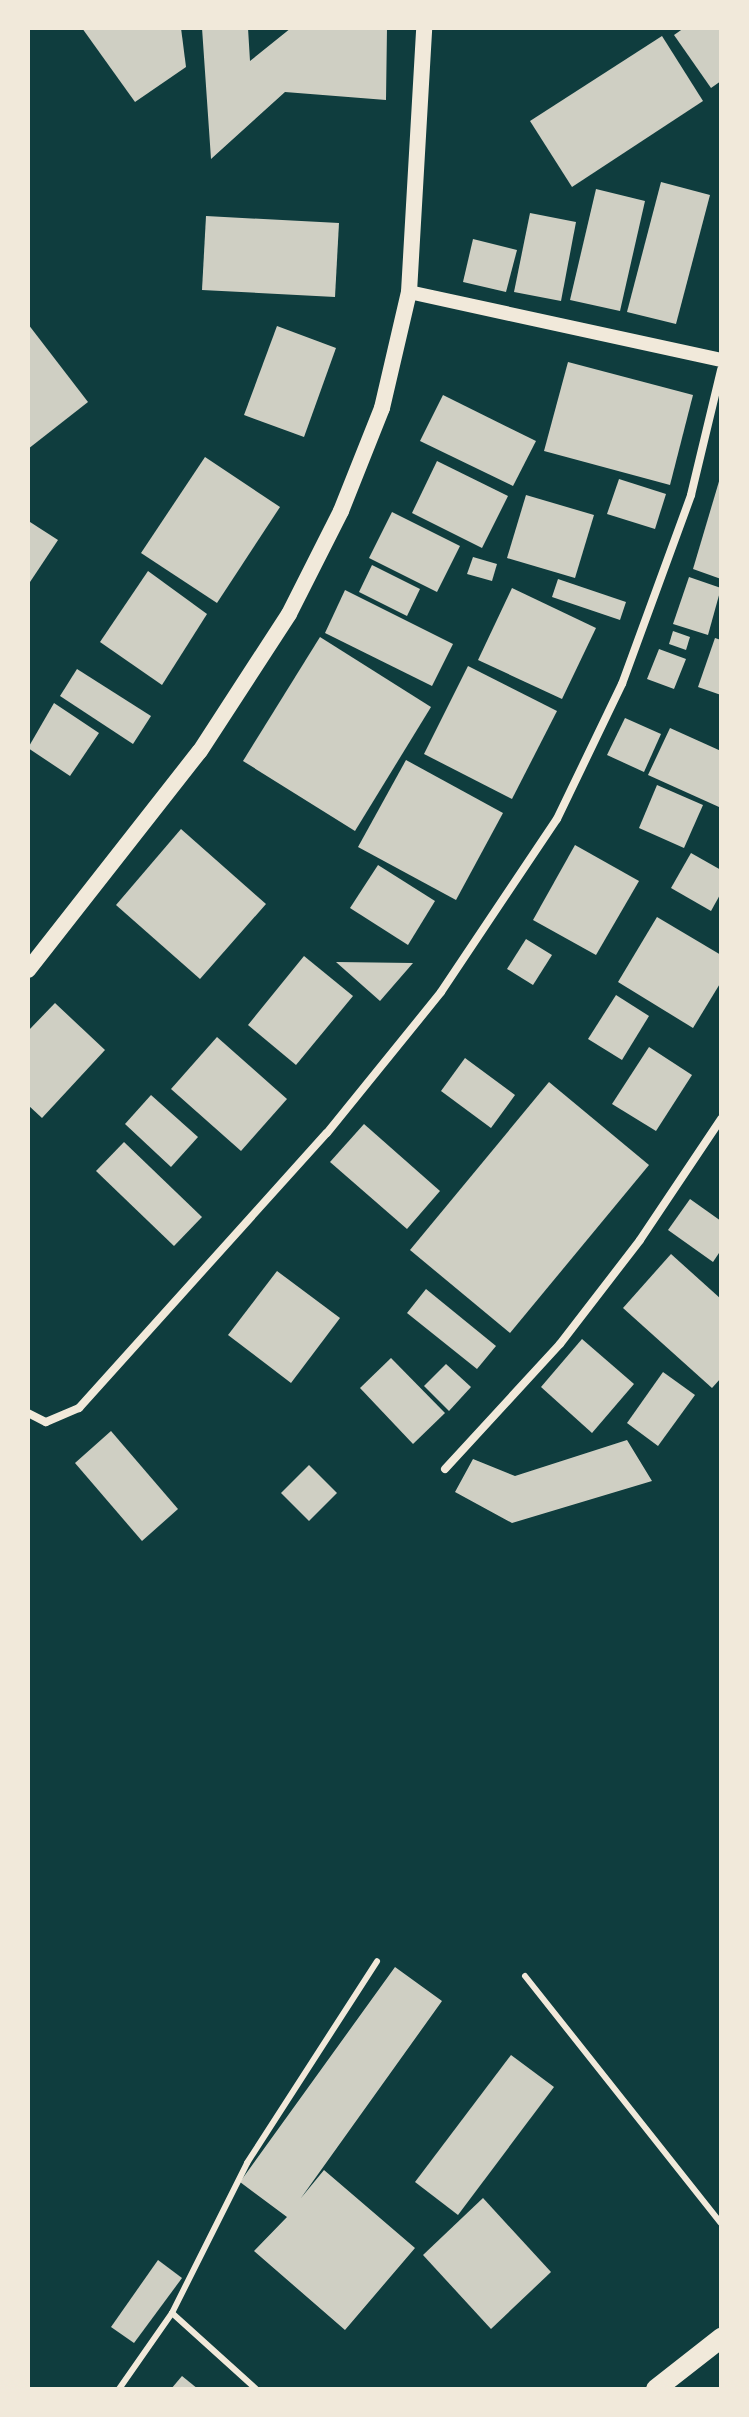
<!DOCTYPE html>
<style>
body{margin:0}
#map{position:relative;width:749px;height:2417px;overflow:hidden;background:#0f3d3e;font-family:"Open Sans",sans-serif}
div>[style]{position:absolute}
.building>*{inset:0;background:#cfcfc3}
.service>*{height:6px;margin:-3px;padding:0 3px;transform-origin:3px;border-radius:3px;background:#f1e9da}
.minor>*{height:8px;margin:-4px;padding:0 4px;transform-origin:4px;border-radius:4px;background:#f1e9da}
.tertiary>*{height:14px;margin:-7px;padding:0 7px;transform-origin:7px;border-radius:7px;background:#f1e9da}
.secondary>*{height:16px;margin:-8px;padding:0 8px;transform-origin:8px;border-radius:8px;background:#f1e9da}
.primary>*{height:20px;margin:-10px;padding:0 10px;transform-origin:10px;border-radius:10px;background:#f1e9da}
span{translate:-50% -50%;white-space:nowrap;text-align:center;line-height:1.15;-webkit-text-stroke:8px #f1e9da;paint-order:stroke}
.frame{position:absolute;inset:0;border:30px solid #f1e9da;pointer-events:none}
</style>
<div id="map">
<div class="building">
<i style="clip-path:polygon(82px 28px,181px 28px,186px 67px,135px 102px)"></i>
<i style="clip-path:polygon(202px 28px,248px 28px,250px 61px,291px 28px,387px 28px,386px 100px,285px 92px,211px 159px)"></i>
<i style="clip-path:polygon(684px 28px,721px 28px,721px 81px,711px 88px,674px 35px)"></i>
<i style="clip-path:polygon(662px 36px,703px 101px,572px 187px,530px 121px)"></i>
<i style="clip-path:polygon(661px 182px,710px 195px,676px 324px,627px 312px)"></i>
<i style="clip-path:polygon(596px 189px,645px 201px,620px 311px,570px 300px)"></i>
<i style="clip-path:polygon(530px 213px,576px 222px,561px 301px,514px 292px)"></i>
<i style="clip-path:polygon(206px 216px,339px 223px,335px 297px,202px 290px)"></i>
<i style="clip-path:polygon(473px 239px,517px 250px,506px 292px,463px 282px)"></i>
<i style="clip-path:polygon(28px 324px,88px 402px,28px 449px)"></i>
<i style="clip-path:polygon(277px 326px,336px 348px,304px 437px,244px 415px)"></i>
<i style="clip-path:polygon(568px 362px,693px 395px,670px 485px,544px 451px)"></i>
<i style="clip-path:polygon(443px 395px,536px 441px,513px 486px,420px 441px)"></i>
<i style="clip-path:polygon(205px 457px,280px 507px,217px 603px,141px 553px)"></i>
<i style="clip-path:polygon(437px 461px,508px 496px,482px 548px,412px 513px)"></i>
<i style="clip-path:polygon(720px 478px,721px 478px,721px 579px,693px 569px)"></i>
<i style="clip-path:polygon(619px 479px,666px 494px,655px 529px,607px 514px)"></i>
<i style="clip-path:polygon(526px 495px,594px 515px,575px 578px,507px 558px)"></i>
<i style="clip-path:polygon(392px 512px,460px 546px,437px 592px,369px 558px)"></i>
<i style="clip-path:polygon(30px 522px,58px 540px,28px 585px,28px 524px)"></i>
<i style="clip-path:polygon(473px 557px,497px 564px,492px 581px,467px 574px)"></i>
<i style="clip-path:polygon(372px 565px,420px 589px,407px 616px,359px 592px)"></i>
<i style="clip-path:polygon(148px 571px,207px 614px,162px 685px,100px 642px)"></i>
<i style="clip-path:polygon(689px 577px,721px 588px,708px 635px,673px 624px)"></i>
<i style="clip-path:polygon(558px 579px,626px 602px,620px 620px,552px 597px)"></i>
<i style="clip-path:polygon(512px 588px,596px 628px,562px 699px,478px 660px)"></i>
<i style="clip-path:polygon(345px 590px,453px 644px,432px 686px,325px 633px)"></i>
<i style="clip-path:polygon(673px 631px,690px 637px,686px 650px,669px 644px)"></i>
<i style="clip-path:polygon(320px 637px,431px 707px,355px 831px,243px 761px)"></i>
<i style="clip-path:polygon(715px 638px,721px 640px,721px 695px,698px 687px)"></i>
<i style="clip-path:polygon(659px 649px,686px 659px,674px 689px,647px 679px)"></i>
<i style="clip-path:polygon(468px 666px,557px 711px,512px 799px,424px 754px)"></i>
<i style="clip-path:polygon(77px 669px,151px 716px,133px 744px,60px 696px)"></i>
<i style="clip-path:polygon(54px 703px,99px 733px,70px 776px,28px 748px)"></i>
<i style="clip-path:polygon(625px 718px,661px 734px,644px 772px,607px 755px)"></i>
<i style="clip-path:polygon(670px 728px,721px 751px,719px 807px,648px 775px)"></i>
<i style="clip-path:polygon(406px 760px,503px 813px,456px 900px,358px 847px)"></i>
<i style="clip-path:polygon(657px 785px,703px 805px,684px 848px,639px 828px)"></i>
<i style="clip-path:polygon(181px 829px,266px 904px,200px 979px,116px 905px)"></i>
<i style="clip-path:polygon(575px 845px,639px 881px,596px 955px,533px 920px)"></i>
<i style="clip-path:polygon(691px 853px,721px 870px,721px 893px,711px 911px,671px 888px)"></i>
<i style="clip-path:polygon(378px 865px,435px 901px,408px 945px,350px 908px)"></i>
<i style="clip-path:polygon(657px 917px,721px 955px,721px 982px,693px 1028px,618px 982px)"></i>
<i style="clip-path:polygon(526px 939px,552px 955px,533px 985px,507px 969px)"></i>
<i style="clip-path:polygon(304px 956px,353px 996px,296px 1065px,248px 1025px)"></i>
<i style="clip-path:polygon(336px 962px,413px 963px,380px 1001px)"></i>
<i style="clip-path:polygon(616px 995px,649px 1016px,622px 1060px,588px 1039px)"></i>
<i style="clip-path:polygon(55px 1003px,105px 1050px,42px 1118px,28px 1105px,28px 1031px)"></i>
<i style="clip-path:polygon(217px 1037px,287px 1099px,241px 1151px,171px 1089px)"></i>
<i style="clip-path:polygon(649px 1047px,692px 1075px,656px 1131px,612px 1104px)"></i>
<i style="clip-path:polygon(465px 1058px,515px 1095px,491px 1128px,441px 1091px)"></i>
<i style="clip-path:polygon(549px 1082px,649px 1165px,510px 1333px,410px 1250px)"></i>
<i style="clip-path:polygon(151px 1095px,198px 1137px,171px 1167px,125px 1124px)"></i>
<i style="clip-path:polygon(364px 1124px,440px 1191px,407px 1229px,330px 1162px)"></i>
<i style="clip-path:polygon(124px 1142px,202px 1217px,174px 1246px,96px 1171px)"></i>
<i style="clip-path:polygon(690px 1199px,721px 1221px,721px 1250px,713px 1262px,668px 1230px)"></i>
<i style="clip-path:polygon(671px 1254px,721px 1299px,721px 1378px,712px 1388px,623px 1308px)"></i>
<i style="clip-path:polygon(277px 1271px,340px 1318px,291px 1383px,228px 1335px)"></i>
<i style="clip-path:polygon(426px 1289px,496px 1346px,477px 1369px,407px 1313px)"></i>
<i style="clip-path:polygon(582px 1339px,634px 1384px,592px 1433px,541px 1387px)"></i>
<i style="clip-path:polygon(391px 1358px,445px 1413px,413px 1444px,360px 1388px)"></i>
<i style="clip-path:polygon(446px 1364px,471px 1387px,449px 1411px,424px 1386px)"></i>
<i style="clip-path:polygon(663px 1372px,695px 1395px,658px 1446px,627px 1423px)"></i>
<i style="clip-path:polygon(111px 1431px,178px 1509px,142px 1541px,75px 1463px)"></i>
<i style="clip-path:polygon(627px 1440px,652px 1481px,512px 1523px,455px 1492px,473px 1459px,515px 1476px)"></i>
<i style="clip-path:polygon(309px 1465px,337px 1493px,309px 1521px,281px 1493px)"></i>
<i style="clip-path:polygon(395px 1967px,442px 2001px,301px 2198px,324px 2170px,415px 2248px,345px 2330px,254px 2251px,287px 2217px,240px 2182px)"></i>
<i style="clip-path:polygon(511px 2055px,554px 2087px,458px 2215px,415px 2182px)"></i>
<i style="clip-path:polygon(483px 2198px,551px 2272px,491px 2329px,423px 2255px)"></i>
<i style="clip-path:polygon(158px 2260px,182px 2278px,134px 2343px,111px 2327px)"></i>
<i style="clip-path:polygon(182px 2376px,198px 2389px,171px 2389px)"></i>
</div>
<div class="service">
<i style="left:525px;top:1976px;width:315px;rotate:51.6deg"></i>
<i style="left:172px;top:2313px;width:113px;rotate:42.1deg"></i>
<i style="left:119px;top:2389px;width:93px;rotate:-55.1deg"></i>
<i style="left:172px;top:2313px;width:168px;rotate:-63.4deg"></i>
<i style="left:247px;top:2163px;width:240px;rotate:-57.2deg"></i>
</div>
<div class="minor">
<i style="left:28px;top:1413px;width:20px;rotate:27deg"></i>
<i style="left:46px;top:1422px;width:36px;rotate:-23deg"></i>
<i style="left:79px;top:1408px;width:370px;rotate:-48deg"></i>
<i style="left:327px;top:1133px;width:181px;rotate:-51deg"></i>
<i style="left:441px;top:992px;width:208px;rotate:-56.2deg"></i>
<i style="left:557px;top:819px;width:150px;rotate:-64.3deg"></i>
<i style="left:622px;top:684px;width:201px;rotate:-69.9deg"></i>
<i style="left:691px;top:495px;width:129px;rotate:-76.5deg"></i>
<i style="left:445px;top:1469px;width:170px;rotate:-47.4deg"></i>
<i style="left:560px;top:1344px;width:131px;rotate:-52.4deg"></i>
<i style="left:640px;top:1240px;width:146px;rotate:-56.2deg"></i>
</div>
<div class="tertiary">
<i style="left:409px;top:292px;width:319px;rotate:12.3deg"></i>
</div>
<div class="secondary">
<i style="left:28px;top:970px;width:278px;rotate:-51.9deg"></i>
<i style="left:200px;top:751px;width:163px;rotate:-57deg"></i>
<i style="left:289px;top:614px;width:115px;rotate:-63.2deg"></i>
<i style="left:341px;top:511px;width:111px;rotate:-68.3deg"></i>
<i style="left:382px;top:408px;width:119px;rotate:-76.9deg"></i>
<i style="left:409px;top:292px;width:264px;rotate:-86.7deg"></i>
</div>
<div class="primary">
<i style="left:656px;top:2389px;width:83px;rotate:-38.1deg"></i>
</div>
<div class="frame"></div>
</div>
